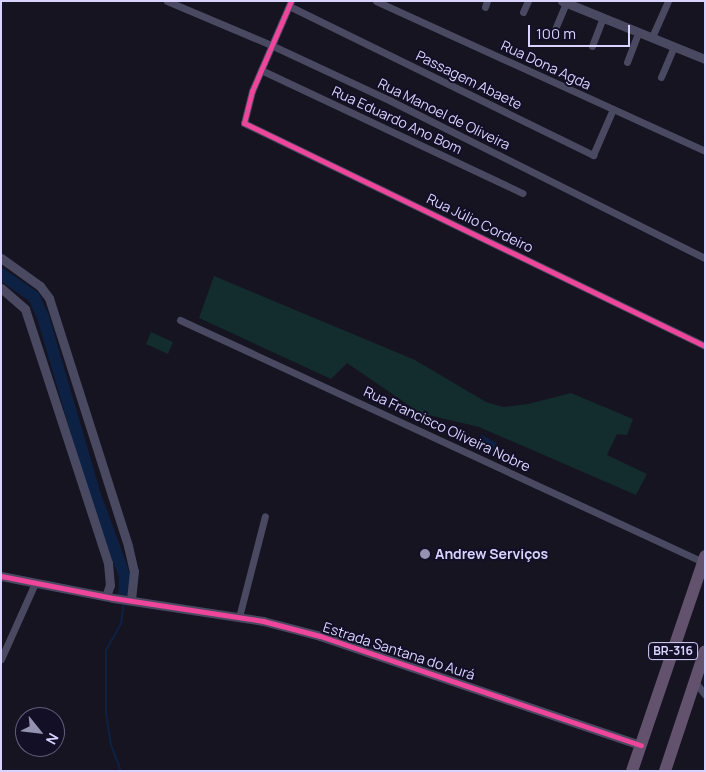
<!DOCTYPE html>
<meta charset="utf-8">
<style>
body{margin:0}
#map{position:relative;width:706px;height:772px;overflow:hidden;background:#161421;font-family:Manrope,sans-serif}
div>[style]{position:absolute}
.green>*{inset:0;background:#132c2d}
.water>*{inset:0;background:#0d2144}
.stream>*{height:2px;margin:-1px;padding:0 1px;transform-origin:1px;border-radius:1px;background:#0d2144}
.river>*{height:12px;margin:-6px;padding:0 6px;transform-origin:6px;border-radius:6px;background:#0d2144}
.minor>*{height:7px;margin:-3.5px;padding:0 3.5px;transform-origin:3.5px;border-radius:3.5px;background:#4a4962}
.tertiary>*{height:9px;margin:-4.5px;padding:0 4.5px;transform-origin:4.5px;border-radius:4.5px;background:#4a4962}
.trunk>*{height:12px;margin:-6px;padding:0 6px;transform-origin:6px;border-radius:6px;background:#62526e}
.cycleway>*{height:5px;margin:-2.5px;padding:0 2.5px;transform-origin:2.5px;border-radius:2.5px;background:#ed469a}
.dots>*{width:14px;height:14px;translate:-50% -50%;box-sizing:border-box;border:2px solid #130f26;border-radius:50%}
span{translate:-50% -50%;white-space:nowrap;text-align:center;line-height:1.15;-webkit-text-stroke:4px #130f26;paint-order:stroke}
.shield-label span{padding:1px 4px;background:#130f26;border:1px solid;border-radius:4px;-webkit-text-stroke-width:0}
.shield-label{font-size:12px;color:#d9d4ff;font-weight:700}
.street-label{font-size:14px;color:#d9d4ff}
.poi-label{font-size:14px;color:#d9d4ff;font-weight:700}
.left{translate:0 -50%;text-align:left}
.frame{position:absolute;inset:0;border:2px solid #d9d4ff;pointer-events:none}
.north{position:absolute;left:15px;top:707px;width:50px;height:50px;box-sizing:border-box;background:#130f26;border:1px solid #625e7d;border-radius:50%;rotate:119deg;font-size:14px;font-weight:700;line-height:20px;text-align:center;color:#d9d4ff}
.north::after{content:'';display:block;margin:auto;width:18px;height:22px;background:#9591b1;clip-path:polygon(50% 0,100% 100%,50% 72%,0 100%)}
.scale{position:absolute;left:528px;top:25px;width:102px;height:22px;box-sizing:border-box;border:2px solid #d9d4ff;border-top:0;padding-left:6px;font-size:15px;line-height:18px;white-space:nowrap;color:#d9d4ff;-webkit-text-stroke:4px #130f26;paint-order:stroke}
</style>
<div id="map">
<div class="green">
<i style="clip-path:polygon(214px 276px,415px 360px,486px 402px,503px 407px,528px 404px,571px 393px,633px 419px,627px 435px,617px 434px,607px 455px,647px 474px,636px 495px,479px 427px,420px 413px,347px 363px,331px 379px,199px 318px)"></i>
<i style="clip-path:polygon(151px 332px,173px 342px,168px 354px,146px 344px)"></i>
</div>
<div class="water">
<i style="clip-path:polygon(481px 435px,497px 443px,493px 452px,477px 443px)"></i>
</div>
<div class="stream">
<i style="left:121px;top:771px;width:28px;rotate:-111deg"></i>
<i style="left:111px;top:745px;width:32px;rotate:-99deg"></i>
<i style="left:106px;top:713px;width:63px;rotate:-90deg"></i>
<i style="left:106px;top:650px;width:30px;rotate:-60deg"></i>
<i style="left:121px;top:624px;width:21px;rotate:-82deg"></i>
</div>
<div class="river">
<i style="left:1px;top:274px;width:40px;rotate:34.9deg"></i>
<i style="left:34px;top:297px;width:22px;rotate:66deg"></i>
<i style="left:43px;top:317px;width:185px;rotate:73.7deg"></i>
<i style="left:95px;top:495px;width:87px;rotate:69.9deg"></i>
<i style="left:125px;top:577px;width:21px;rotate:93deg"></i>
</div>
<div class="minor">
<i style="left:167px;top:1px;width:113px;rotate:22.9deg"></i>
<i style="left:271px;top:45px;width:132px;rotate:25deg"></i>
<i style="left:391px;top:101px;width:351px;rotate:26.6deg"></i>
<i style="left:291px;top:1px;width:98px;rotate:113.4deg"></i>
<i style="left:252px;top:91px;width:33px;rotate:104deg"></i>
<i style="left:244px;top:123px;width:512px;rotate:25.81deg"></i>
<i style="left:376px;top:1px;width:362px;rotate:24.5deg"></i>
<i style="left:289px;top:6px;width:339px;rotate:26.1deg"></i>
<i style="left:593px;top:155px;width:50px;rotate:-66.5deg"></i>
<i style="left:485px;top:7px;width:6px;rotate:-72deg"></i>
<i style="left:523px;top:12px;width:12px;rotate:-66deg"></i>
<i style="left:555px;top:29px;width:28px;rotate:-67deg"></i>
<i style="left:652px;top:37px;width:39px;rotate:-66deg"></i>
<i style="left:592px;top:46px;width:30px;rotate:-69deg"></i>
<i style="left:627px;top:62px;width:31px;rotate:-69deg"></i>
<i style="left:261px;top:70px;width:289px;rotate:25.2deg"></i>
<i style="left:661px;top:77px;width:33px;rotate:-67deg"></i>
<i style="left:180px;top:320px;width:576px;rotate:24.83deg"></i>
<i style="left:239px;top:617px;width:104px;rotate:-75.6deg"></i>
<i style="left:1px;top:659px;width:83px;rotate:-65.9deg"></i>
<i style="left:695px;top:682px;width:16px;rotate:52deg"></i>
</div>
<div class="tertiary">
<i style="left:562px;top:1px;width:154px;rotate:22.1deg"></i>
<i style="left:1px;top:258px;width:48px;rotate:35.7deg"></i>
<i style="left:40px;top:286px;width:15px;rotate:53deg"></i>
<i style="left:49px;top:298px;width:260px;rotate:72.3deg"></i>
<i style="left:128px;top:546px;width:26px;rotate:77deg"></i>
<i style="left:134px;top:571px;width:29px;rotate:96deg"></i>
<i style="left:1px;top:288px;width:32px;rotate:41deg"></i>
<i style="left:25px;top:309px;width:267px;rotate:71.9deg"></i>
<i style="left:108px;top:563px;width:22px;rotate:85deg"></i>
<i style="left:110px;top:585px;width:12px;rotate:110deg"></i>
<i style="left:1px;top:576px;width:114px;rotate:11.1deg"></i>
<i style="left:113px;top:598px;width:152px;rotate:8.7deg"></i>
<i style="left:263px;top:621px;width:59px;rotate:14.7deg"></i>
<i style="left:320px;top:636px;width:339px;rotate:18.8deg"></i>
</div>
<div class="trunk">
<i style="left:632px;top:771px;width:227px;rotate:-71.2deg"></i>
<i style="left:665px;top:771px;width:126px;rotate:-71.6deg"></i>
</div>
<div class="cycleway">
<i style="left:291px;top:1px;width:98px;rotate:113.4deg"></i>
<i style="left:252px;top:91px;width:33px;rotate:104deg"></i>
<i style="left:244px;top:123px;width:512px;rotate:25.81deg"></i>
<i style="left:1px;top:576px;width:114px;rotate:11.1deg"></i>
<i style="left:113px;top:598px;width:152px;rotate:8.7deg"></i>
<i style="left:263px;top:621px;width:59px;rotate:14.7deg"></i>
<i style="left:320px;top:636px;width:339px;rotate:18.8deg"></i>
</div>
<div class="dots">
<i style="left:425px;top:554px;background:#9591b1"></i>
</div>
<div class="shield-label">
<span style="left:673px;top:651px">BR-316</span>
</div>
<div class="street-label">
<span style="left:546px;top:65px;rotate:25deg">Rua Dona Agda</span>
<span style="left:469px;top:80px;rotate:26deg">Passagem Abaete</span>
<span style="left:444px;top:114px;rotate:26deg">Rua Manoel de Oliveira</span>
<span style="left:397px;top:120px;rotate:25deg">Rua Eduardo Ano Bom</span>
<span style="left:480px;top:223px;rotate:26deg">Rua Júlio Cordeiro</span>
<span style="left:447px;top:429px;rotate:25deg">Rua Francisco Oliveira Nobre</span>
<span style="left:399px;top:651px;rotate:18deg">Estrada Santana do Aurá</span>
</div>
<div class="poi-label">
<span class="left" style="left:435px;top:554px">Andrew Serviços</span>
</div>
<div class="frame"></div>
<div class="north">N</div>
<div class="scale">100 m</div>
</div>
